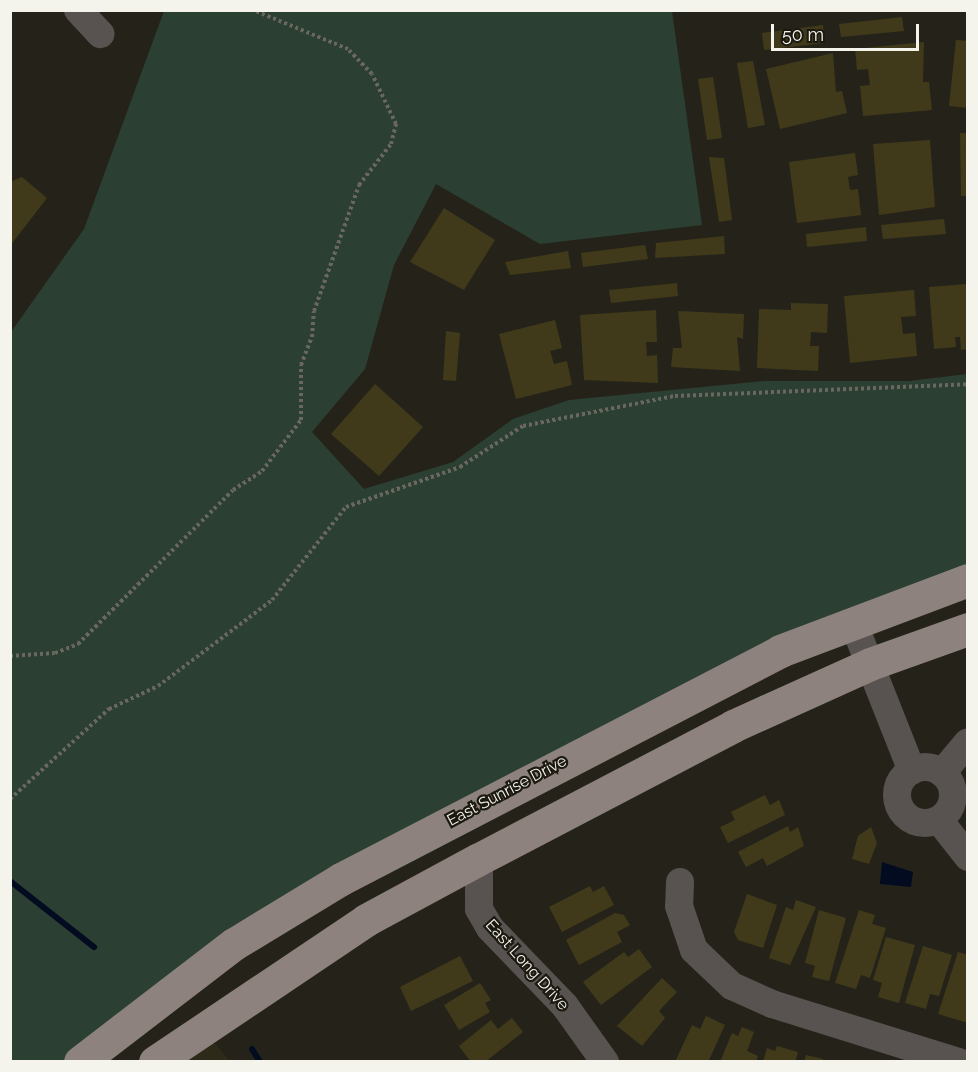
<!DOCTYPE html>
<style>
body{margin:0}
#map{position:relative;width:978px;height:1072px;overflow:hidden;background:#252319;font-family:Raleway,sans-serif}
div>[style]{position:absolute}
.built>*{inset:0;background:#2d2a1a}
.green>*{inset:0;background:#2b3f33}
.water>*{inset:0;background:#020b20}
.stream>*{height:6px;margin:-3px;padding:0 3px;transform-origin:3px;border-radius:3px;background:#020b20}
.building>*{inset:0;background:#403a1b}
.path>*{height:4px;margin-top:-2px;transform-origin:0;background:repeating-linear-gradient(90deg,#69675e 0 3px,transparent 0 6px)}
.minor>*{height:28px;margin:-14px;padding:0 14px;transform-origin:14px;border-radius:14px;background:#585350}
.minor>.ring{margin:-14px;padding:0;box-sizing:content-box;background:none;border:28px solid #585350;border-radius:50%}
.major>*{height:33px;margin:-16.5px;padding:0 16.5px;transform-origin:16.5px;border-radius:16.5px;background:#8d827d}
span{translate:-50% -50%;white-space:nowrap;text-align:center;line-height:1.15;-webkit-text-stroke:4.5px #1b1910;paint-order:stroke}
.street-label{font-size:16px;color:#f4f3ec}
.frame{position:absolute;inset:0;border:12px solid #f4f3ec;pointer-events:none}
.scale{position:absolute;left:771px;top:24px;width:148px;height:27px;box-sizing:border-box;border:3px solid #f4f3ec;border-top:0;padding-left:8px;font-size:18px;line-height:21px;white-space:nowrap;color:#f4f3ec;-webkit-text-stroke:4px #1b1910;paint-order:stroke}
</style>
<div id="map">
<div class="built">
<i style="clip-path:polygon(211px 1039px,230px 1061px,187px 1062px)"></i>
</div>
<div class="green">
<i style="clip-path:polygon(164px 11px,672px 11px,702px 225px,540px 244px,436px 184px,394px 265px,365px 369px,312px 432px,364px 489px,453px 462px,513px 419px,569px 400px,765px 381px,909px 381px,967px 374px,967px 580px,930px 593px,341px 879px,80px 1061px,11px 1062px,11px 332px,84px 229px)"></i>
</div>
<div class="water">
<i style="clip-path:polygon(882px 862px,913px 872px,911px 887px,880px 884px)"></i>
</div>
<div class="stream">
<i style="left:10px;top:881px;width:107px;rotate:38.2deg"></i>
<i style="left:252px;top:1049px;width:15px;rotate:58deg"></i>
</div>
<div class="building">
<i style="clip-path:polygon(902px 17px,904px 31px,841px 37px,839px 24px)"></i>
<i style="clip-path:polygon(823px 25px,824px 43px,764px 50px,762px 33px)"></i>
<i style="clip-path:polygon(956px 40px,968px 41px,968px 108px,949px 106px)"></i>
<i style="clip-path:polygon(924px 42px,923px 82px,929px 82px,932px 110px,863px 116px,860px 86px,870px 85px,868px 69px,857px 70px,855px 49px)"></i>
<i style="clip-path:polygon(833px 53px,836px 92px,842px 91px,847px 113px,780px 129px,766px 69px)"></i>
<i style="clip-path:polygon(753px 61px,765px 125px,748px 128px,737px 63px)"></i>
<i style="clip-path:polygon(713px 77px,722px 138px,707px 140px,698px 79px)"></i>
<i style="clip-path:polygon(960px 133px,968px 133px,968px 196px,961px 196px)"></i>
<i style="clip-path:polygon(930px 140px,935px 207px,879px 215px,873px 144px)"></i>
<i style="clip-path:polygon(855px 153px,858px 175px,848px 177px,850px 190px,858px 189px,861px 215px,797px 223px,789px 162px)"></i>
<i style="clip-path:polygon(709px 157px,724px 158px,732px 220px,719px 222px)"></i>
<i style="clip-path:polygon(22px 177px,47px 198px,10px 246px,10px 182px)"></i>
<i style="clip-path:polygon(444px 208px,495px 240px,464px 290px,410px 262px)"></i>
<i style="clip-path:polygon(944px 219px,946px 234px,883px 239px,881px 225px)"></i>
<i style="clip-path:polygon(866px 227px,867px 241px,807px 247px,806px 234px)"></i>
<i style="clip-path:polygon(724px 236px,725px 254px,655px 258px,656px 243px)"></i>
<i style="clip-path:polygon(645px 245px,648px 259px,583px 267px,581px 253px)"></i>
<i style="clip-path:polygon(568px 251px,571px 268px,510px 275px,505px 262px)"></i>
<i style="clip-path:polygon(677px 283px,678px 296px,611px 303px,609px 290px)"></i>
<i style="clip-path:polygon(968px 284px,968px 349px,961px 350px,960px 337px,955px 337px,956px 347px,934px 349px,929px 287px)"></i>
<i style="clip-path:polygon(914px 290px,916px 316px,901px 317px,903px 334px,915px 333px,917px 356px,850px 363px,844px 296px)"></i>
<i style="clip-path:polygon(791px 303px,828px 304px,827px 333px,811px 332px,810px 346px,819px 346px,818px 371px,757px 368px,759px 309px,791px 310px)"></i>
<i style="clip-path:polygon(656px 310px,657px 342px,646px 342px,647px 356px,657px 355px,658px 383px,584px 380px,580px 315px)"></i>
<i style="clip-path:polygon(678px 311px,744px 314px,743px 339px,737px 337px,740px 371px,671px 367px,673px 348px,682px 348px)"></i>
<i style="clip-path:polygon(555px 320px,562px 348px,550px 351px,554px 364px,567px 361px,572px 385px,516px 399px,499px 334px)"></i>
<i style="clip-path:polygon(446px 331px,460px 333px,456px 381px,443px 380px)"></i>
<i style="clip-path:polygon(375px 384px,423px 427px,379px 476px,331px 434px)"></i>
<i style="clip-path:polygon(765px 795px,770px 805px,779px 800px,785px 815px,728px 843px,720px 827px,735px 820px,731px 812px)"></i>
<i style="clip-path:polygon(788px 826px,790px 832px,798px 827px,804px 846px,767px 866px,763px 858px,746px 867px,738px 852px)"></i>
<i style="clip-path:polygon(871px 827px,877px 843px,869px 864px,852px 859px,858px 836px)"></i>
<i style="clip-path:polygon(590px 886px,593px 892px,604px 886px,614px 905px,562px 932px,549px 907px)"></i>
<i style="clip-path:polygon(747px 894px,777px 905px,763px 948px,738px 940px,734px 932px)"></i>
<i style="clip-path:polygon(796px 900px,816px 907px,790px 965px,769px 958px,786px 907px,793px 910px)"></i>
<i style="clip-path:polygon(819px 910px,846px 918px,829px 981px,812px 977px,815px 966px,805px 963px)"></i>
<i style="clip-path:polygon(859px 910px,875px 915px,872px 924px,886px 928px,870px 978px,861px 975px,856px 989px,835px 983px)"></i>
<i style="clip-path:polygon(615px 913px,624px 915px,630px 925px,617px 932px,622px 942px,579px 965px,566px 940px)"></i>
<i style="clip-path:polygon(886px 937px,915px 945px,899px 1003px,878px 997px,882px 983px,873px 980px)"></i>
<i style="clip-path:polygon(923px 946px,952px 955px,939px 996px,930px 994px,926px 1009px,905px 1003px)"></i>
<i style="clip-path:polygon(639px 949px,652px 967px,601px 1005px,583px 982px,624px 952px,628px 957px)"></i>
<i style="clip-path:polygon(958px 952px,968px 955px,968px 1023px,938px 1014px)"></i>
<i style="clip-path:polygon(460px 956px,473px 981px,411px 1011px,400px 987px)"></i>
<i style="clip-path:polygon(662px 978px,677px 992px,659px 1011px,665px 1018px,642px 1046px,617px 1026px)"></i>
<i style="clip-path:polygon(480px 983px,491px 1000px,485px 1003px,490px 1012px,459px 1030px,444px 1005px)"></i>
<i style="clip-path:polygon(706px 1016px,725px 1025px,708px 1062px,675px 1062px,692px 1025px,700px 1029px)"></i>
<i style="clip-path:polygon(512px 1018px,523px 1032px,485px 1062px,471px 1062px,459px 1046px,491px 1020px,498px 1029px)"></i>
<i style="clip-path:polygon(742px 1027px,754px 1032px,747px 1051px,758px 1056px,756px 1062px,720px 1062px,732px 1033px,738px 1036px)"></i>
<i style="clip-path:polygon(777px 1046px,798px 1052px,795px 1062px,763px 1062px,767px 1048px,775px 1051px)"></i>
<i style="clip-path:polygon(806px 1055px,823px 1059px,822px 1062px,804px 1062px)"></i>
</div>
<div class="path">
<i style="left:10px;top:656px;width:45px;rotate:-3.8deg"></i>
<i style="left:55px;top:653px;width:25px;rotate:-21deg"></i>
<i style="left:78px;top:644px;width:218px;rotate:-44.8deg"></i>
<i style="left:233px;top:490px;width:35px;rotate:-33deg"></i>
<i style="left:262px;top:471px;width:64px;rotate:-52.6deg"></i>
<i style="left:301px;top:420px;width:55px;rotate:-90deg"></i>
<i style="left:301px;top:365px;width:30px;rotate:-69deg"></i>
<i style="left:312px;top:337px;width:26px;rotate:-86deg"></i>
<i style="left:314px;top:311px;width:134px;rotate:-70.3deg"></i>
<i style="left:359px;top:185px;width:52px;rotate:-52deg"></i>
<i style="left:391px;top:144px;width:21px;rotate:-76deg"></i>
<i style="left:396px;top:124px;width:55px;rotate:-115.6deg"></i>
<i style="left:372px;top:74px;width:35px;rotate:-134deg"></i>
<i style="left:348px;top:49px;width:103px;rotate:-157.7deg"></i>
<i style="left:10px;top:799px;width:134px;rotate:-42.3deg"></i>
<i style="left:109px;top:709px;width:54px;rotate:-25.1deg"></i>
<i style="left:158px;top:686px;width:143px;rotate:-37deg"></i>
<i style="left:272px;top:600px;width:119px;rotate:-51.5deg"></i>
<i style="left:346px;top:507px;width:121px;rotate:-19.3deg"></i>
<i style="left:460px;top:467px;width:75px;rotate:-33.1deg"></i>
<i style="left:523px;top:426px;width:155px;rotate:-11.2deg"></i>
<i style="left:675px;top:396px;width:293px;rotate:-2.3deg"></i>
</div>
<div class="minor">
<i style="left:78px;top:10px;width:33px;rotate:47deg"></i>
<i style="left:853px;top:622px;width:160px;rotate:68.4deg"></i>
<i class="ring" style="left:897px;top:767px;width:28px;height:28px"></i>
<i style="left:942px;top:773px;width:40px;rotate:-50deg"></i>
<i style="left:939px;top:820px;width:47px;rotate:51.9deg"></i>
<i style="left:479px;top:859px;width:50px;rotate:90deg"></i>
<i style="left:479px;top:909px;width:22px;rotate:60deg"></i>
<i style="left:490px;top:928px;width:108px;rotate:46.1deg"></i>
<i style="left:565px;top:1006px;width:69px;rotate:54.5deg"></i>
<i style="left:680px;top:882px;width:24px;rotate:92deg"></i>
<i style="left:679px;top:906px;width:46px;rotate:71.2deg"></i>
<i style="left:694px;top:950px;width:52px;rotate:43.5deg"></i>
<i style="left:732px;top:986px;width:44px;rotate:24.2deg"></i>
<i style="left:772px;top:1004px;width:195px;rotate:17.3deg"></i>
</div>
<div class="major">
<i style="left:80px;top:1062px;width:194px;rotate:-37.5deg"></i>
<i style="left:234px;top:944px;width:125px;rotate:-31.3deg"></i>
<i style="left:341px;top:879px;width:495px;rotate:-27.4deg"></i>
<i style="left:780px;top:651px;width:201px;rotate:-20.7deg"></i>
<i style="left:155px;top:1062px;width:254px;rotate:-33.9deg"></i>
<i style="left:366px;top:920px;width:128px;rotate:-28.4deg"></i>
<i style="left:479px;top:859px;width:287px;rotate:-27.6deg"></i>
<i style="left:733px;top:726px;width:150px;rotate:-24.3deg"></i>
<i style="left:870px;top:664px;width:104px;rotate:-19.7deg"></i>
</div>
<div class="street-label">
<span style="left:507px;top:791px;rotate:-28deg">East Sunrise Drive</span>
<span style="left:527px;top:965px;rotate:48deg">East Long Drive</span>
</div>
<div class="frame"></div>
<div class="scale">50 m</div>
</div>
